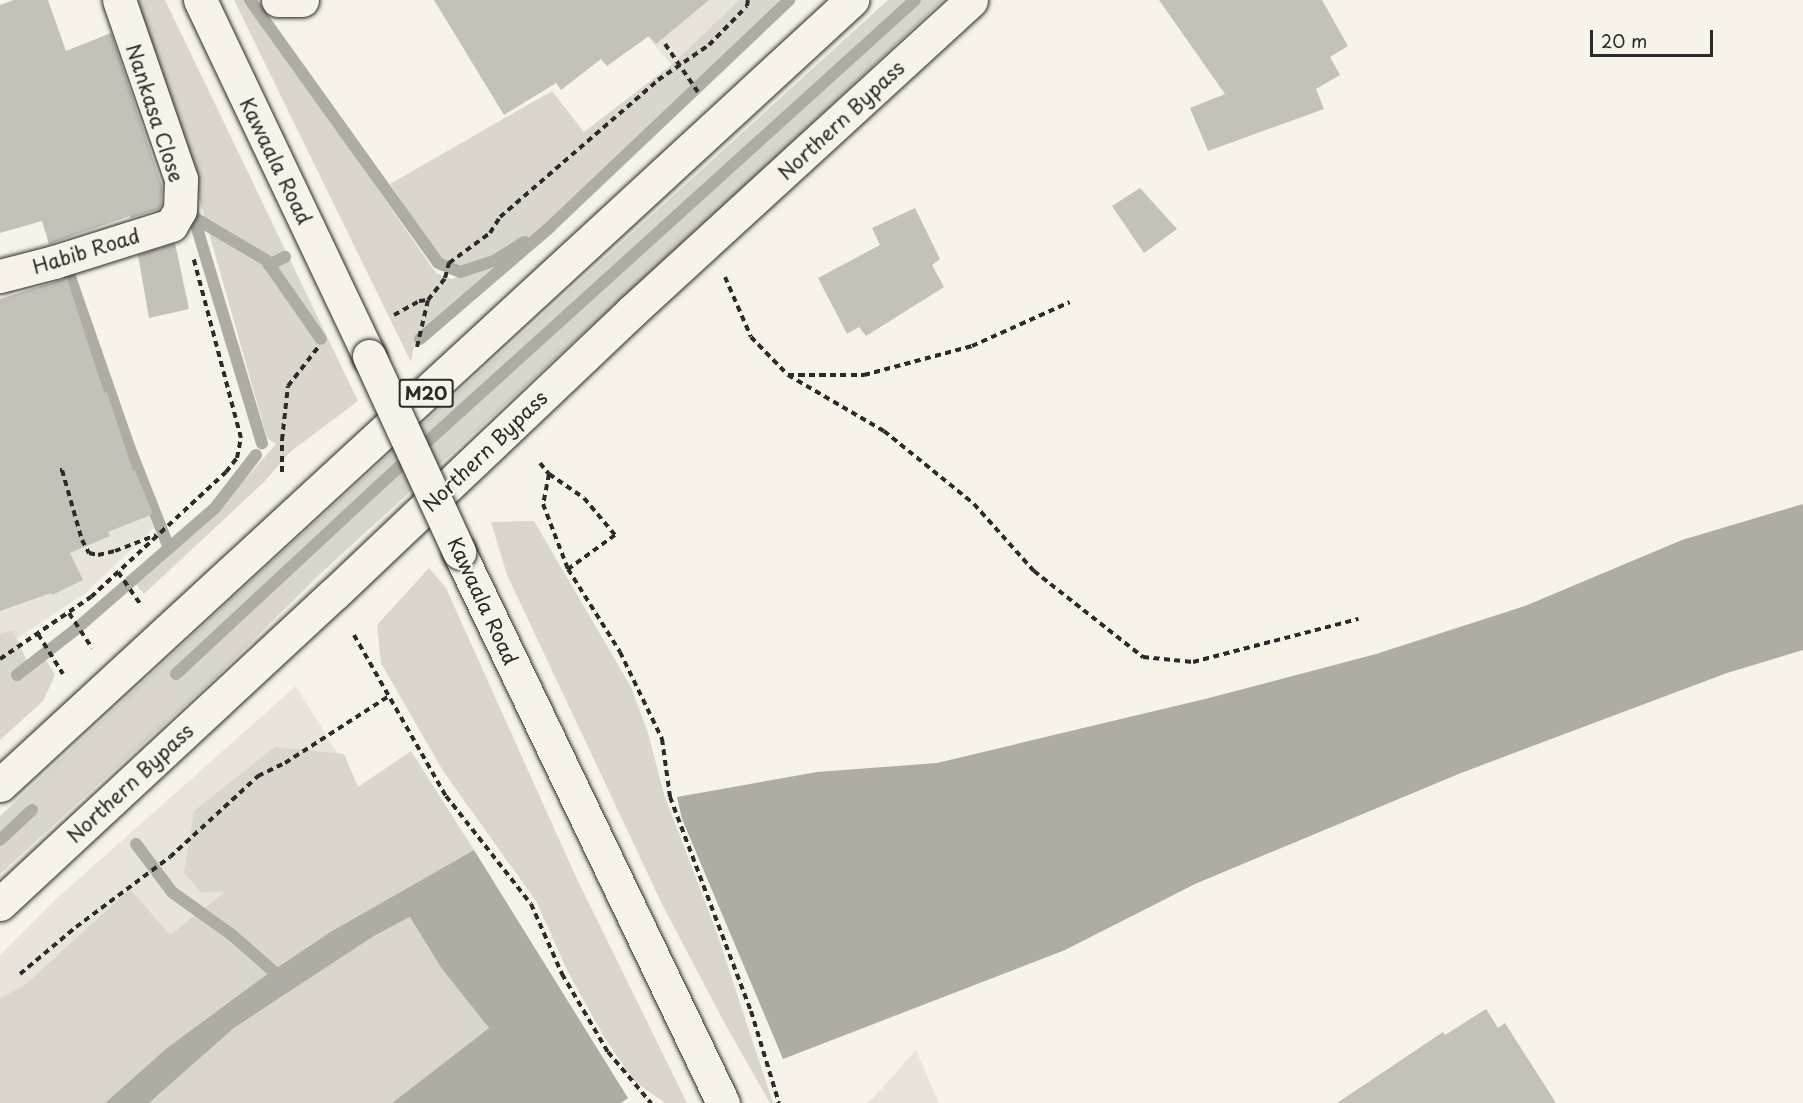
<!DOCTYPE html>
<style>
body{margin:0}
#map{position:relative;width:1803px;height:1103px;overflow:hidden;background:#f7f3e8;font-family:"Playpen Sans",sans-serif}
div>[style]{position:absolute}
.built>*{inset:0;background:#e8e4da}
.green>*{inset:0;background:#dad6cc}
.water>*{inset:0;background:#afaca4}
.stream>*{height:12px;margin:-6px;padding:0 6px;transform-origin:6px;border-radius:6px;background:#afaca4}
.building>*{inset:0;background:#c4c1b9}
.path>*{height:4px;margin-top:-2px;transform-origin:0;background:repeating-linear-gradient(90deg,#2b2b2b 0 6px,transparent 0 10.5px)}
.roads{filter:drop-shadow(0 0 2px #2b2b2b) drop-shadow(0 0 2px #2b2b2b)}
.street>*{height:33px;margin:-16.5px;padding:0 16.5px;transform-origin:16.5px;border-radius:16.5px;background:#f7f3e8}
.secondary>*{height:33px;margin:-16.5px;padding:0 16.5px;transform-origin:16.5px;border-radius:16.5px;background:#f7f3e8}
.highway>*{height:33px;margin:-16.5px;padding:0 16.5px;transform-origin:16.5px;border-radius:16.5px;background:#f7f3e8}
.bridges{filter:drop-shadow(0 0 2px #2b2b2b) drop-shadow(0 0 2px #2b2b2b)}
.secondary-bridge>*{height:33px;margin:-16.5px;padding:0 16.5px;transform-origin:16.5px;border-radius:16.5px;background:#f7f3e8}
span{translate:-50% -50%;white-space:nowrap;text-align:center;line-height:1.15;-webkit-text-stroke:4.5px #f7f3e8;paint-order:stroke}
.shield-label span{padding:2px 4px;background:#f7f3e8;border:2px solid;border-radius:4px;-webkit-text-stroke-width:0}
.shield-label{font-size:18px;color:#2b2b2b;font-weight:700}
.street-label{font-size:20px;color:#2b2b2b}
.scale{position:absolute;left:1590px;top:30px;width:123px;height:27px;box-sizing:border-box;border:3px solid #2b2b2b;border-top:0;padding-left:8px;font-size:18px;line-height:21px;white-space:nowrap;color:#2b2b2b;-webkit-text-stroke:4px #f7f3e8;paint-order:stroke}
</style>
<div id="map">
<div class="built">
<i style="clip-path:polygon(618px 0,739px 0,671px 65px)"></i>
<i style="clip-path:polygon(127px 433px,160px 522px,87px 592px,0 650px,0 490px)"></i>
<i style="clip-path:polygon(296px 686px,358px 787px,0 1103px,0 955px,55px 900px)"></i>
<i style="clip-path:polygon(916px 1050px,939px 1103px,866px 1103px,874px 1097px)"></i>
</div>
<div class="green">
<i style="clip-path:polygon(135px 0,165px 0,358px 401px,290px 452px,264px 482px,144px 594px,134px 582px,218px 510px,276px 444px,267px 438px,179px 127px)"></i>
<i style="clip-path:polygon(234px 0,246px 0,436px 273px,451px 279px,480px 271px,519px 250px,415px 341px,411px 362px)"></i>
<i style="clip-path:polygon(739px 0,786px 0,549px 225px,494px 258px,461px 269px,439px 257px,390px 184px,552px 91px,584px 132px,671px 65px)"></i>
<i style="clip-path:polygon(888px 0,943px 0,794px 140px,319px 575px,217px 676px,0 874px,0 816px,255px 577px)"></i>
<i style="clip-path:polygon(534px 521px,631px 687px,648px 733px,664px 794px,717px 933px,773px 1103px,770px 1103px,725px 1024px,663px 906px,507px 575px,491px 522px)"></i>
<i style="clip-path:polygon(429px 568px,446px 588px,576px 877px,687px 1103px,665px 1103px,634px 1081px,604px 1037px,567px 970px,536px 901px,443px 771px,381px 663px,377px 625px)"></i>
<i style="clip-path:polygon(13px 631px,31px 669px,45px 658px,55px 675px,43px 701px,0 740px,0 633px)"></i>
<i style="clip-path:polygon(275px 747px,344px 754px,358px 787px,411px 751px,474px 850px,332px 931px,266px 975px,167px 1048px,105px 1103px,0 1103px,0 998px,25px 985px,130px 889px,170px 935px,226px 891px,202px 893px,184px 873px,194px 811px)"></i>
<i style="clip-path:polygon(411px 917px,442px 969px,489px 1028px,392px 1103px,149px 1103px,234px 1028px,374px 936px)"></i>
</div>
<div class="water">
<i style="clip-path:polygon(1803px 504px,1803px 650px,1727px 673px,1461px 773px,1195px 884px,1065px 950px,783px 1059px,682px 819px,677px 797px,817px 772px,937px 763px,1209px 698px,1376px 654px,1525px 606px,1682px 540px)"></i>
<i style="clip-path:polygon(474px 850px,628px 1098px,621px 1103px,392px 1103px,489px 1028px,442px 969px,410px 917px,374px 936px,234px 1028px,149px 1103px,105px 1103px,167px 1048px,266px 975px,332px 931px)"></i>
</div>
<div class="stream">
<i style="left:250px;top:0;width:323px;rotate:54.4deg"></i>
<i style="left:438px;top:263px;width:24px;rotate:22deg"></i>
<i style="left:460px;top:272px;width:36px;rotate:-18deg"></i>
<i style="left:494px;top:261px;width:36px;rotate:-32deg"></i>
<i style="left:190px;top:205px;width:249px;rotate:73.2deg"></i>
<i style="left:193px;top:217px;width:85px;rotate:30.5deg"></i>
<i style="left:266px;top:260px;width:96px;rotate:55.2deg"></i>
<i style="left:269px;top:265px;width:18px;rotate:-27deg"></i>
<i style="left:70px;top:277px;width:177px;rotate:70.8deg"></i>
<i style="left:128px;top:444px;width:112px;rotate:68.5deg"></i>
<i style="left:420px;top:339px;width:172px;rotate:-40.7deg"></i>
<i style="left:550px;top:227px;width:330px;rotate:-43.5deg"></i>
<i style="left:176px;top:674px;width:273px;rotate:-42.9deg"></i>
<i style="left:376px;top:488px;width:727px;rotate:-42.16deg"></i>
<i style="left:17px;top:675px;width:73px;rotate:-37.8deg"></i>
<i style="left:75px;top:630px;width:186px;rotate:-41.1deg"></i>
<i style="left:215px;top:508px;width:67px;rotate:-52.3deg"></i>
<i style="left:0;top:840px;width:44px;rotate:-43.2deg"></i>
<i style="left:136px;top:844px;width:60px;rotate:53.1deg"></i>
<i style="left:172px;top:892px;width:74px;rotate:35.6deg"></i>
<i style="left:232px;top:935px;width:67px;rotate:41.3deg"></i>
</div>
<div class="building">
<i style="clip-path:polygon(14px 0,48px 0,66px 51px,111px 33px,162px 186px,161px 205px,159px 209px,130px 218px,130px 216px,49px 244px,42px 221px,0 233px,0 5px)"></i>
<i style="clip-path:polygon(434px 0,709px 0,656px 44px,649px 36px,607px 66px,601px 59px,561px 90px,556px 83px,504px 115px)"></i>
<i style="clip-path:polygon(1159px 0,1322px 0,1348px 46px,1330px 57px,1340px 75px,1316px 89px,1324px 109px,1208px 151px,1190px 108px,1225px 94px)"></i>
<i style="clip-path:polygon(1140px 188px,1177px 229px,1144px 253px,1112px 206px)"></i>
<i style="clip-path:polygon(915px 208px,940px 259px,932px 265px,944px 287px,866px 336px,859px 327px,847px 334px,818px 278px,880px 245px,872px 228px)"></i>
<i style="clip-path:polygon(175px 243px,189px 309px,149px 318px,138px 255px)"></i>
<i style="clip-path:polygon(67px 278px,104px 393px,107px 392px,133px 471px,135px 470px,153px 514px,108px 532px,110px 536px,70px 553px,83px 580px,52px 595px,51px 593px,0 611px,0 299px)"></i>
<i style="clip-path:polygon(1486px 1009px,1498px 1028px,1505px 1023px,1556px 1103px,1337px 1103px,1443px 1032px,1445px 1035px)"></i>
</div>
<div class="path">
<i style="left:665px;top:44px;width:58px;rotate:55.5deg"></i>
<i style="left:725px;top:277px;width:65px;rotate:66.6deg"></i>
<i style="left:751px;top:337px;width:53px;rotate:45.8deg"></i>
<i style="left:788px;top:375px;width:76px"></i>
<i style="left:864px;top:375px;width:112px;rotate:-15deg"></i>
<i style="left:972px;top:346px;width:107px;rotate:-24.2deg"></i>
<i style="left:394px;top:315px;width:29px;rotate:-29deg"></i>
<i style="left:419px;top:301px;width:9px;rotate:-6deg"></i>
<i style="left:417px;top:347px;width:48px;rotate:-76.8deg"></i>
<i style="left:428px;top:300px;width:28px;rotate:-52deg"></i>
<i style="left:445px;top:278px;width:16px;rotate:-75deg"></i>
<i style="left:449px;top:263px;width:51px;rotate:-36.2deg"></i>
<i style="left:490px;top:233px;width:19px;rotate:-58deg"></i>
<i style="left:500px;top:217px;width:209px;rotate:-40.9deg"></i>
<i style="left:658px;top:80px;width:62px;rotate:-34.5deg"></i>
<i style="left:709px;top:45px;width:54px;rotate:-45.7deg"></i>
<i style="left:747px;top:6px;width:6px;rotate:-81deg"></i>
<i style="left:788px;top:375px;width:111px;rotate:30.3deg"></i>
<i style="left:884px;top:431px;width:116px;rotate:39deg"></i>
<i style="left:974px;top:504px;width:90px;rotate:48.2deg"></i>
<i style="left:1034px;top:571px;width:139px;rotate:38.3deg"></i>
<i style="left:1143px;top:657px;width:50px;rotate:5.7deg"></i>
<i style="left:1193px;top:662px;width:171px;rotate:-14.6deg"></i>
<i style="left:540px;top:463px;width:14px;rotate:51deg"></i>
<i style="left:549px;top:474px;width:31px;rotate:101deg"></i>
<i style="left:543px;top:504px;width:70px;rotate:69deg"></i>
<i style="left:568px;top:569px;width:98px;rotate:57.9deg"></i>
<i style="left:620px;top:652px;width:97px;rotate:64.2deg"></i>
<i style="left:662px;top:739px;width:59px;rotate:82.1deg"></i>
<i style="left:670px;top:797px;width:229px;rotate:69.3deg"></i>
<i style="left:751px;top:1011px;width:96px;rotate:73.1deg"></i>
<i style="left:60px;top:470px;width:2px"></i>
<i style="left:62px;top:470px;width:73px;rotate:74.1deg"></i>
<i style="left:82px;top:540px;width:15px;rotate:62deg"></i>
<i style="left:89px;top:553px;width:9px;rotate:13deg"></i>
<i style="left:98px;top:555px;width:17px;rotate:-13deg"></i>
<i style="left:115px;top:551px;width:44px;rotate:-21.3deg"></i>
<i style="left:282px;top:472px;width:32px;rotate:-90deg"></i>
<i style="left:282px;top:440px;width:54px;rotate:-83.7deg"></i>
<i style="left:288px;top:386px;width:51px;rotate:-52.2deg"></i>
<i style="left:549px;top:474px;width:42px;rotate:34.4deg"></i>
<i style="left:584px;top:498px;width:48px;rotate:50deg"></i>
<i style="left:615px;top:535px;width:58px;rotate:144.1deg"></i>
<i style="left:118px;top:572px;width:40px;rotate:55.1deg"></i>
<i style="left:69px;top:613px;width:42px;rotate:56.7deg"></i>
<i style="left:38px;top:634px;width:47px;rotate:58deg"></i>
<i style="left:354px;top:635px;width:185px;rotate:60.3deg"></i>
<i style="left:446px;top:796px;width:137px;rotate:51.8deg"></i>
<i style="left:531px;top:904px;width:77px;rotate:66.1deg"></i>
<i style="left:562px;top:974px;width:91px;rotate:59.5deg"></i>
<i style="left:608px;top:1052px;width:67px;rotate:49.9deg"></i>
<i style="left:0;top:659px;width:110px;rotate:-34.3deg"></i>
<i style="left:91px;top:597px;width:184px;rotate:-42.8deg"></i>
<i style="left:226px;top:472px;width:18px;rotate:-52deg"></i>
<i style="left:237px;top:458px;width:20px;rotate:-79deg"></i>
<i style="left:241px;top:438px;width:188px;rotate:-104.8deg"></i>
<i style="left:20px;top:974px;width:73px;rotate:-40deg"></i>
<i style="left:76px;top:927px;width:117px;rotate:-36.7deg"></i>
<i style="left:170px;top:857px;width:120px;rotate:-42.6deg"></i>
<i style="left:258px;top:776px;width:30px;rotate:-26deg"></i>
<i style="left:285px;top:763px;width:124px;rotate:-32.8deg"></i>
</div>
<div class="roads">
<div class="street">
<i style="left:278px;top:0;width:24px"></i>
<i style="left:0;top:276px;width:56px;rotate:-14.5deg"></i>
<i style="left:54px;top:262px;width:123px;rotate:-17.5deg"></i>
<i style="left:171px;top:225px;width:17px;rotate:-59deg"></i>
<i style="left:180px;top:210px;width:31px;rotate:-88deg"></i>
<i style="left:181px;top:179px;width:189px;rotate:-109.1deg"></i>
</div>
<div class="secondary">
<i style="left:200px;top:0;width:394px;rotate:64.6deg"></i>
<i style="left:459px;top:552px;width:611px;rotate:64.4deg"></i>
</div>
<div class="highway">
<i style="left:0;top:785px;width:1159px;rotate:-42.66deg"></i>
<i style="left:0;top:904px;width:456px;rotate:-42.9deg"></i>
<i style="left:334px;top:594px;width:410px;rotate:-43.5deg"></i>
<i style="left:631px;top:312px;width:461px;rotate:-42.5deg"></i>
</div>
</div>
<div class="bridges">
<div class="secondary-bridge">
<i style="left:369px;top:356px;width:216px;rotate:65.3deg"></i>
</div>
</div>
<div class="shield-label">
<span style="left:426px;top:393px">M20</span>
</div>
<div class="street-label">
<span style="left:155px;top:113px;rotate:72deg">Nankasa Close</span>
<span style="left:841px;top:120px;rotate:-43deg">Northern Bypass</span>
<span style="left:276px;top:161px;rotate:64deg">Kawaala Road</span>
<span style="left:86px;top:251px;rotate:-17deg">Habib Road</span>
<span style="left:485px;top:451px;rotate:-44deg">Northern Bypass</span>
<span style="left:483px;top:601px;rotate:65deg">Kawaala Road</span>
<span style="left:130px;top:783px;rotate:-43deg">Northern Bypass</span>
</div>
<div class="scale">20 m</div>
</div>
